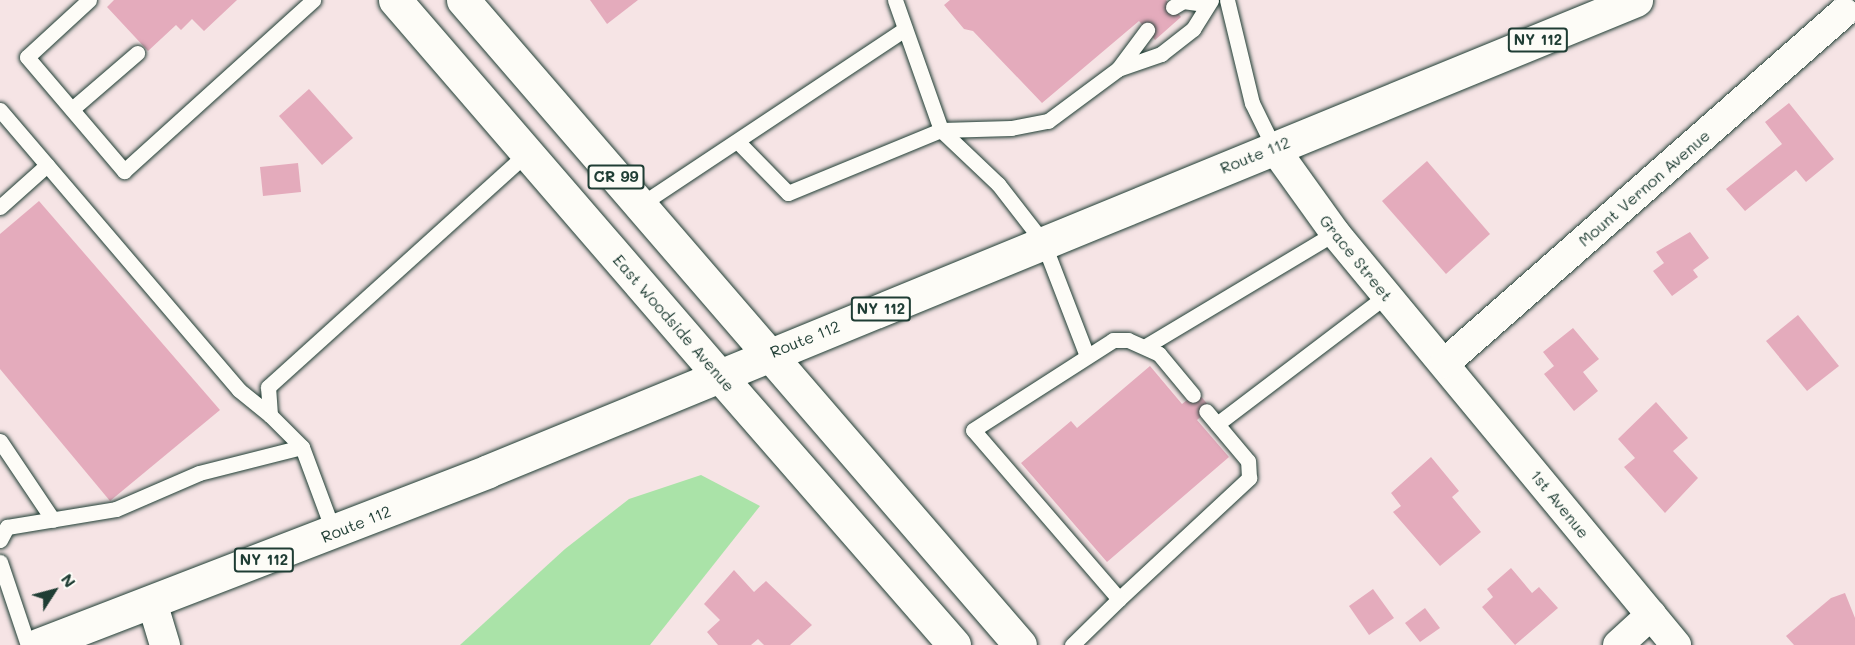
<!DOCTYPE html>
<style>
body{margin:0}
#map{position:relative;width:1855px;height:645px;overflow:hidden;background:#f6e4e5;font-family:Mali,sans-serif}
div>[style]{position:absolute}
.green>*{inset:0;background:#aae3a8}
.building>*{inset:0;background:#e4abbc}
.roads{filter:drop-shadow(0 0 2px #1f3d34) drop-shadow(0 0 2px #1f3d34)}
.service>*{height:15px;margin:-7.5px;padding:0 7.5px;transform-origin:7.5px;border-radius:7.5px;background:#fdfcf7}
.minor>*{height:30px;margin:-15px;padding:0 15px;transform-origin:15px;border-radius:15px;background:#fdfcf7}
.secondary>*{height:33px;margin:-16.5px;padding:0 16.5px;transform-origin:16.5px;border-radius:16.5px;background:#fdfcf7}
.primary>*{height:33px;margin:-16.5px;padding:0 16.5px;transform-origin:16.5px;border-radius:16.5px;background:#fdfcf7}
span{translate:-50% -50%;white-space:nowrap;text-align:center;line-height:1.15;-webkit-text-stroke:5px #fdfcf7;paint-order:stroke}
.shield-label span{padding:2px 4px;background:#fdfcf7;border:2px solid;border-radius:4px;-webkit-text-stroke-width:0}
.shield-label{font-size:15px;color:#1f3d34;font-weight:700}
.street-label{font-size:16px;color:#1f3d34}
.north{position:absolute;left:24px;top:561px;width:60px;height:60px;-webkit-text-stroke:4px #fdfcf7;paint-order:stroke;rotate:54deg;font-size:16px;font-weight:700;line-height:24px;text-align:center;color:#1f3d34}
.north::after{content:'';display:block;margin:auto;width:21px;height:27px;background:#1f3d34;clip-path:polygon(50% 0,100% 100%,50% 72%,0 100%)}
</style>
<div id="map">
<div class="green">
<i style="clip-path:polygon(701px 475px,760px 506px,650px 645px,460px 645px,565px 549px,629px 499px)"></i>
</div>
<div class="building">
<i style="clip-path:polygon(114px 0,237px 0,204px 31px,192px 19px,181px 30px,176px 25px,148px 51px,107px 7px)"></i>
<i style="clip-path:polygon(590px 0,638px 0,607px 24px)"></i>
<i style="clip-path:polygon(950px 0,1166px 0,1181px 17px,1155px 40px,1139px 21px,1042px 103px,973px 31px,964px 29px,944px 5px)"></i>
<i style="clip-path:polygon(309px 89px,353px 138px,322px 165px,279px 116px)"></i>
<i style="clip-path:polygon(1789px 103px,1834px 159px,1806px 182px,1796px 170px,1745px 211px,1726px 189px,1782px 144px,1765px 122px)"></i>
<i style="clip-path:polygon(1427px 161px,1490px 234px,1446px 274px,1382px 201px)"></i>
<i style="clip-path:polygon(298px 163px,301px 192px,263px 196px,260px 167px)"></i>
<i style="clip-path:polygon(39px 201px,220px 410px,110px 501px,0 369px,0 234px)"></i>
<i style="clip-path:polygon(1690px 232px,1709px 258px,1693px 270px,1698px 277px,1672px 296px,1653px 271px,1664px 263px,1656px 252px)"></i>
<i style="clip-path:polygon(1798px 315px,1839px 366px,1807px 391px,1766px 341px)"></i>
<i style="clip-path:polygon(1573px 328px,1599px 359px,1583px 372px,1598px 391px,1574px 411px,1544px 374px,1554px 366px,1543px 352px)"></i>
<i style="clip-path:polygon(1150px 366px,1182px 404px,1197px 392px,1211px 408px,1197px 420px,1229px 457px,1107px 562px,1021px 463px,1071px 421px,1077px 428px)"></i>
<i style="clip-path:polygon(1656px 402px,1688px 438px,1673px 451px,1698px 478px,1665px 513px,1624px 467px,1635px 458px,1618px 439px)"></i>
<i style="clip-path:polygon(1431px 457px,1459px 491px,1452px 497px,1481px 532px,1440px 566px,1393px 512px,1401px 506px,1391px 493px)"></i>
<i style="clip-path:polygon(1511px 568px,1532px 593px,1539px 587px,1558px 608px,1515px 645px,1482px 607px,1493px 597px,1487px 589px)"></i>
<i style="clip-path:polygon(734px 570px,754px 592px,766px 581px,812px 625px,790px 645px,764px 645px,758px 639px,751px 645px,718px 645px,707px 632px,720px 620px,704px 604px)"></i>
<i style="clip-path:polygon(1373px 589px,1394px 618px,1369px 635px,1349px 606px)"></i>
<i style="clip-path:polygon(1845px 593px,1855px 618px,1855px 645px,1794px 645px,1786px 636px,1831px 598px)"></i>
<i style="clip-path:polygon(1425px 608px,1440px 628px,1420px 642px,1405px 623px)"></i>
</div>
<div class="roads">
<div class="service">
<i style="left:89px;top:0;width:84px;rotate:137.4deg"></i>
<i style="left:27px;top:57px;width:150px;rotate:49.6deg"></i>
<i style="left:124px;top:171px;width:255px;rotate:-42.1deg"></i>
<i style="left:895px;top:0;width:138px;rotate:70.5deg"></i>
<i style="left:941px;top:130px;width:79px;rotate:43.5deg"></i>
<i style="left:998px;top:184px;width:73px;rotate:52.2deg"></i>
<i style="left:1043px;top:242px;width:122px;rotate:68.9deg"></i>
<i style="left:1227px;top:0;width:106px;rotate:76.4deg"></i>
<i style="left:1252px;top:103px;width:50px;rotate:63.9deg"></i>
<i style="left:1173px;top:7px;width:12px;rotate:-31deg"></i>
<i style="left:1183px;top:1px;width:22px;rotate:8deg"></i>
<i style="left:1118px;top:69px;width:49px;rotate:-53.4deg"></i>
<i style="left:72px;top:109px;width:86px;rotate:-40.7deg"></i>
<i style="left:0;top:110px;width:368px;rotate:49.5deg"></i>
<i style="left:239px;top:390px;width:40px;rotate:39deg"></i>
<i style="left:739px;top:143px;width:70px;rotate:45.6deg"></i>
<i style="left:788px;top:193px;width:165px;rotate:-22.4deg"></i>
<i style="left:941px;top:130px;width:70px;rotate:-1.6deg"></i>
<i style="left:1011px;top:128px;width:38px;rotate:-11deg"></i>
<i style="left:1048px;top:121px;width:87px;rotate:-36.6deg"></i>
<i style="left:1118px;top:69px;width:46px;rotate:-19.2deg"></i>
<i style="left:1161px;top:54px;width:41px;rotate:-38deg"></i>
<i style="left:1193px;top:29px;width:34px;rotate:-58deg"></i>
<i style="left:640px;top:205px;width:318px;rotate:-33.6deg"></i>
<i style="left:0;top:207px;width:63px;rotate:-41.8deg"></i>
<i style="left:1146px;top:346px;width:220px;rotate:-30.9deg"></i>
<i style="left:1217px;top:424px;width:213px;rotate:-37.2deg"></i>
<i style="left:0;top:441px;width:95px;rotate:56.1deg"></i>
<i style="left:302px;top:447px;width:45px;rotate:-135deg"></i>
<i style="left:270px;top:415px;width:28px;rotate:-94deg"></i>
<i style="left:268px;top:387px;width:350px;rotate:-42.1deg"></i>
<i style="left:0;top:540px;width:15px;rotate:-62deg"></i>
<i style="left:7px;top:527px;width:110px;rotate:-9.4deg"></i>
<i style="left:116px;top:509px;width:90px;rotate:-23.4deg"></i>
<i style="left:199px;top:473px;width:106px;rotate:-14.2deg"></i>
<i style="left:302px;top:447px;width:92px;rotate:69.6deg"></i>
<i style="left:0;top:562px;width:88px;rotate:71.4deg"></i>
<i style="left:1119px;top:599px;width:178px;rotate:-42.9deg"></i>
<i style="left:1249px;top:478px;width:17px;rotate:-93deg"></i>
<i style="left:1248px;top:461px;width:65px;rotate:-130deg"></i>
<i style="left:1072px;top:645px;width:66px;rotate:-44.4deg"></i>
<i style="left:1119px;top:599px;width:223px;rotate:-130.8deg"></i>
<i style="left:973px;top:430px;width:166px;rotate:-32.7deg"></i>
<i style="left:1113px;top:340px;width:15px"></i>
<i style="left:1128px;top:340px;width:34px;rotate:24deg"></i>
<i style="left:1159px;top:354px;width:53px;rotate:50.3deg"></i>
</div>
<div class="minor">
<i style="left:1274px;top:148px;width:105px;rotate:54.3deg"></i>
<i style="left:1335px;top:233px;width:535px;rotate:50.39deg"></i>
<i style="left:1445px;top:363px;width:531px;rotate:-41.34deg"></i>
<i style="left:152px;top:602px;width:45px;rotate:73.2deg"></i>
<i style="left:1618px;top:645px;width:45px;rotate:-42.3deg"></i>
</div>
<div class="secondary">
<i style="left:769px;top:354px;width:384px;rotate:49.2deg"></i>
<i style="left:718px;top:374px;width:359px;rotate:48.9deg"></i>
</div>
<div class="primary">
<i style="left:395px;top:0;width:494px;rotate:49.2deg"></i>
<i style="left:463px;top:0;width:468px;rotate:49.2deg"></i>
<i style="left:38px;top:645px;width:482px;rotate:-21.1deg"></i>
<i style="left:488px;top:471px;width:1241px;rotate:-22.31deg"></i>
</div>
</div>
<div class="shield-label">
<span style="left:1538px;top:40px">NY 112</span>
<span style="left:616px;top:177px">CR 99</span>
<span style="left:881px;top:309px">NY 112</span>
<span style="left:264px;top:560px">NY 112</span>
</div>
<div class="street-label">
<span style="left:1255px;top:155px;rotate:-22deg">Route 112</span>
<span style="left:1644px;top:188px;rotate:-41deg">Mount Vernon Avenue</span>
<span style="left:1356px;top:258px;rotate:51deg">Grace Street</span>
<span style="left:674px;top:323px;rotate:49deg">East Woodside Avenue</span>
<span style="left:805px;top:339px;rotate:-22deg">Route 112</span>
<span style="left:1560px;top:504px;rotate:51deg">1st Avenue</span>
<span style="left:356px;top:524px;rotate:-22deg">Route 112</span>
</div>
<div class="north">N</div>
</div>
